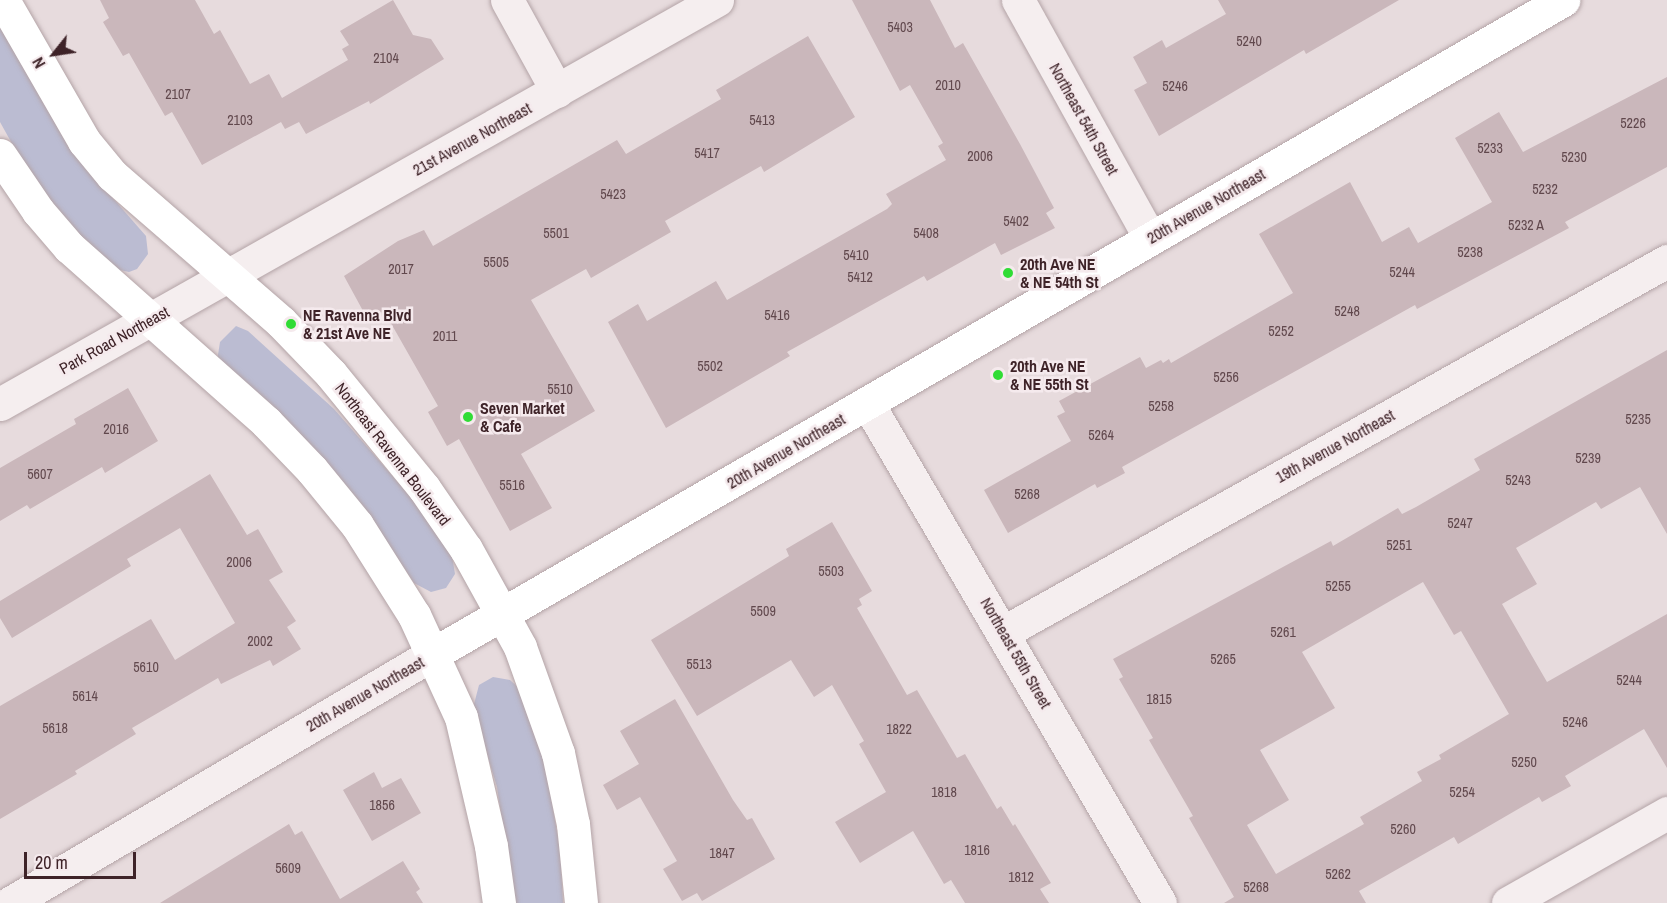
<!DOCTYPE html>
<style>
body{margin:0}
#map{position:relative;width:1667px;height:903px;overflow:hidden;background:#e7dbdd;font-family:"Archivo Narrow",sans-serif}
div>[style]{position:absolute}
.green>*{inset:0;background:#bbbcd2}
.building>*{inset:0;background:#cab7bb}
.roads{filter:drop-shadow(0 0 2px #b4a4a7) drop-shadow(0 0 2px #b4a4a7)}
.street>*{height:33px;margin:-16.5px;padding:0 16.5px;transform-origin:16.5px;border-radius:16.5px;background:#f5eeef}
.secondary>*{height:33px;margin:-16.5px;padding:0 16.5px;transform-origin:16.5px;border-radius:16.5px;background:#fff}
.dots>*{width:16px;height:16px;translate:-50% -50%;box-sizing:border-box;border:3px solid #f5eaed;border-radius:50%}
span{translate:-50% -50%;white-space:nowrap;text-align:center;line-height:1.15;-webkit-text-stroke:5px #f5eaed;paint-order:stroke}
.number-label{font-size:14px;color:#61484d}
.number-label span{-webkit-text-stroke-width:0}
.street-label{font-size:16px;color:#3e2328}
.poi-label{font-size:16px;color:#3e2328;font-weight:700}
.left{translate:0 -50%;text-align:left}
.north{position:absolute;left:24px;top:24px;width:60px;height:60px;-webkit-text-stroke:4px #f5eaed;paint-order:stroke;rotate:240deg;font-size:16px;font-weight:700;line-height:24px;text-align:center;color:#3e2328}
.north::after{content:'';display:block;margin:auto;width:21px;height:27px;background:#3e2328;clip-path:polygon(50% 0,100% 100%,50% 72%,0 100%)}
.scale{position:absolute;left:24px;top:852px;width:112px;height:27px;box-sizing:border-box;border:3px solid #3e2328;border-top:0;padding-left:8px;font-size:18px;line-height:21px;white-space:nowrap;color:#3e2328;-webkit-text-stroke:4px #f5eaed;paint-order:stroke}
</style>
<div id="map">
<div class="green">
<i style="clip-path:polygon(0 24px,69px 148px,146px 236px,148px 254px,137px 269px,129px 272px,111px 268px,59px 213px,20px 158px,0 122px)"></i>
<i style="clip-path:polygon(236px 326px,248px 331px,334px 409px,417px 504px,452px 556px,455px 574px,446px 588px,431px 592px,414px 583px,381px 534px,217px 361px,220px 342px)"></i>
<i style="clip-path:polygon(493px 677px,510px 680px,522px 691px,546px 769px,560px 849px,563px 903px,514px 903px,497px 787px,473px 708px,479px 685px)"></i>
</div>
<div class="building">
<i style="clip-path:polygon(100px 0,195px 0,214px 34px,220px 30px,250px 84px,269px 74px,282px 98px,348px 60px,342px 49px,349px 45px,340px 31px,393px 0,413px 35px,431px 39px,444px 59px,370px 104px,369px 101px,306px 134px,299px 122px,285px 129px,281px 122px,202px 165px,172px 112px,165px 116px,129px 53px,123px 56px,103px 22px,109px 18px)"></i>
<i style="clip-path:polygon(852px 0,930px 0,955px 48px,963px 43px,1020px 144px,1054px 208px,1046px 213px,1055px 228px,1001px 255px,995px 243px,927px 281px,924px 276px,787px 352px,790px 356px,666px 428px,608px 322px,638px 304px,647px 321px,716px 281px,727px 300px,887px 209px,892px 204px,886px 194px,946px 160px,938px 146px,943px 143px,910px 85px,900px 91px)"></i>
<i style="clip-path:polygon(1218px 0,1399px 0,1306px 54px,1304px 50px,1159px 136px,1134px 90px,1147px 83px,1133px 57px,1162px 40px,1166px 48px,1226px 14px)"></i>
<i style="clip-path:polygon(808px 36px,855px 117px,764px 172px,761px 166px,665px 221px,671px 232px,591px 278px,586px 269px,531px 300px,595px 411px,521px 454px,552px 508px,510px 531px,459px 439px,447px 446px,428px 412px,438px 406px,384px 311px,368px 320px,344px 276px,398px 241px,424px 230px,433px 246px,617px 140px,626px 154px,721px 99px,716px 90px)"></i>
<i style="clip-path:polygon(1667px 77px,1667px 167px,1565px 222px,1569px 228px,1417px 309px,1415px 305px,1122px 467px,1125px 473px,1097px 488px,1095px 484px,1008px 533px,984px 490px,1071px 441px,1057px 416px,1065px 412px,1059px 401px,1140px 357px,1146px 368px,1161px 360px,1163px 363px,1169px 359px,1171px 363px,1293px 293px,1259px 234px,1350px 182px,1382px 242px,1409px 227px,1418px 243px,1492px 202px,1455px 138px,1499px 112px,1523px 152px)"></i>
<i style="clip-path:polygon(evenodd,1667px 350px,1667px 534px,1640px 487px,1601px 509px,1596px 502px,1516px 548px,1537px 584px,1502px 604px,1547px 682px,1667px 614px,1667px 768px,1644px 729px,1565px 776px,1571px 786px,1542px 802px,1539px 797px,1458px 844px,1454px 837px,1359px 891px,1366px 903px,1224px 903px,1234px 897px,1189px 818px,1193px 816px,1149px 740px,1153px 738px,1119px 679px,1123px 677px,1113px 659px,1331px 541px,1333px 546px,1398px 508px,1402px 514px,1416px 507px,1480px 470px,1474px 459px,1667px 350px,1423px 582px,1454px 635px,1461px 631px,1509px 714px,1439px 755px,1441px 759px,1417px 772px,1422px 781px,1360px 817px,1364px 824px,1276px 874px,1247px 825px,1289px 800px,1260px 750px,1335px 708px,1302px 652px,1423px 582px)"></i>
<i style="clip-path:polygon(128px 388px,158px 441px,105px 473px,102px 467px,30px 509px,27px 505px,0 521px,0 468px,76px 424px,74px 419px)"></i>
<i style="clip-path:polygon(210px 474px,247px 535px,258px 529px,283px 572px,269px 580px,296px 621px,287px 627px,301px 649px,273px 666px,270px 660px,221px 684px,218px 678px,132px 728px,136px 734px,75px 771px,77px 774px,0 819px,0 706px,151px 619px,175px 660px,235px 623px,180px 528px,127px 559px,131px 566px,12px 638px,0 618px,0 601px)"></i>
<i style="clip-path:polygon(832px 522px,872px 591px,859px 599px,862px 605px,857px 608px,907px 695px,917px 690px,957px 758px,965px 754px,997px 809px,1001px 806px,1013px 826px,1015px 824px,1051px 883px,1040px 889px,1049px 903px,965px 903px,951px 880px,944px 884px,913px 831px,860px 863px,835px 822px,886px 792px,859px 744px,864px 741px,832px 685px,814px 697px,791px 660px,697px 716px,651px 640px,789px 556px,786px 549px)"></i>
<i style="clip-path:polygon(675px 699px,733px 800px,747px 820px,752px 818px,775px 859px,702px 901px,697px 893px,682px 901px,663px 869px,677px 861px,640px 797px,617px 810px,603px 785px,639px 764px,620px 731px)"></i>
<i style="clip-path:polygon(374px 772px,382px 788px,401px 778px,421px 813px,372px 841px,343px 790px)"></i>
<i style="clip-path:polygon(289px 824px,295px 835px,302px 831px,340px 899px,403px 861px,420px 889px,416px 892px,423px 903px,160px 903px)"></i>
</div>
<div class="roads">
<div class="street">
<i style="left:507px;top:0;width:104px;rotate:61.2deg"></i>
<i style="left:1018px;top:0;width:272px;rotate:61deg"></i>
<i style="left:0;top:404px;width:823px;rotate:-29.4deg"></i>
<i style="left:868px;top:404px;width:578px;rotate:59.67deg"></i>
<i style="left:1004px;top:632px;width:760px;rotate:-29.23deg"></i>
<i style="left:10px;top:903px;width:491px;rotate:-30.5deg"></i>
<i style="left:1508px;top:903px;width:183px;rotate:-29.5deg"></i>
</div>
<div class="secondary">
<i style="left:3px;top:0;width:163px;rotate:60.1deg"></i>
<i style="left:84px;top:141px;width:44px;rotate:50.5deg"></i>
<i style="left:112px;top:175px;width:224px;rotate:41deg"></i>
<i style="left:281px;top:322px;width:72px;rotate:46.1deg"></i>
<i style="left:331px;top:374px;width:147px;rotate:50.8deg"></i>
<i style="left:424px;top:488px;width:74px;rotate:55.5deg"></i>
<i style="left:466px;top:549px;width:112px;rotate:61.1deg"></i>
<i style="left:520px;top:647px;width:113px;rotate:70.3deg"></i>
<i style="left:558px;top:753px;width:73px;rotate:78.1deg"></i>
<i style="left:573px;top:824px;width:79px;rotate:84.2deg"></i>
<i style="left:0;top:155px;width:68px;rotate:55.8deg"></i>
<i style="left:38px;top:211px;width:48px;rotate:49.3deg"></i>
<i style="left:69px;top:247px;width:264px;rotate:41.6deg"></i>
<i style="left:266px;top:422px;width:66px;rotate:46.2deg"></i>
<i style="left:312px;top:470px;width:71px;rotate:50.7deg"></i>
<i style="left:357px;top:525px;width:107px;rotate:57.7deg"></i>
<i style="left:414px;top:615px;width:112px;rotate:65.3deg"></i>
<i style="left:461px;top:717px;width:132px;rotate:76.9deg"></i>
<i style="left:491px;top:846px;width:58px;rotate:82deg"></i>
<i style="left:433px;top:654px;width:1306px;rotate:-30.06deg"></i>
</div>
</div>
<div class="dots">
<i style="left:1008px;top:273px;background:#30dc35"></i>
<i style="left:291px;top:324px;background:#30dc35"></i>
<i style="left:998px;top:375px;background:#30dc35"></i>
<i style="left:468px;top:417px;background:#30dc35"></i>
</div>
<div class="number-label">
<span style="left:900px;top:27px">5403</span>
<span style="left:1249px;top:41px">5240</span>
<span style="left:386px;top:58px">2104</span>
<span style="left:948px;top:85px">2010</span>
<span style="left:1175px;top:86px">5246</span>
<span style="left:178px;top:94px">2107</span>
<span style="left:240px;top:120px">2103</span>
<span style="left:762px;top:120px">5413</span>
<span style="left:1633px;top:123px">5226</span>
<span style="left:1490px;top:148px">5233</span>
<span style="left:707px;top:153px">5417</span>
<span style="left:980px;top:156px">2006</span>
<span style="left:1574px;top:157px">5230</span>
<span style="left:1545px;top:189px">5232</span>
<span style="left:613px;top:194px">5423</span>
<span style="left:1016px;top:221px">5402</span>
<span style="left:1526px;top:225px">5232 A</span>
<span style="left:556px;top:233px">5501</span>
<span style="left:926px;top:233px">5408</span>
<span style="left:1470px;top:252px">5238</span>
<span style="left:856px;top:255px">5410</span>
<span style="left:496px;top:262px">5505</span>
<span style="left:401px;top:269px">2017</span>
<span style="left:1402px;top:272px">5244</span>
<span style="left:860px;top:277px">5412</span>
<span style="left:1347px;top:311px">5248</span>
<span style="left:777px;top:315px">5416</span>
<span style="left:1281px;top:331px">5252</span>
<span style="left:445px;top:336px">2011</span>
<span style="left:710px;top:366px">5502</span>
<span style="left:1226px;top:377px">5256</span>
<span style="left:560px;top:389px">5510</span>
<span style="left:1161px;top:406px">5258</span>
<span style="left:1638px;top:419px">5235</span>
<span style="left:116px;top:429px">2016</span>
<span style="left:1101px;top:435px">5264</span>
<span style="left:1588px;top:458px">5239</span>
<span style="left:40px;top:474px">5607</span>
<span style="left:1518px;top:480px">5243</span>
<span style="left:512px;top:485px">5516</span>
<span style="left:1027px;top:494px">5268</span>
<span style="left:1460px;top:523px">5247</span>
<span style="left:1399px;top:545px">5251</span>
<span style="left:239px;top:562px">2006</span>
<span style="left:831px;top:571px">5503</span>
<span style="left:1338px;top:586px">5255</span>
<span style="left:763px;top:611px">5509</span>
<span style="left:1283px;top:632px">5261</span>
<span style="left:260px;top:641px">2002</span>
<span style="left:1223px;top:659px">5265</span>
<span style="left:699px;top:664px">5513</span>
<span style="left:146px;top:667px">5610</span>
<span style="left:1629px;top:680px">5244</span>
<span style="left:85px;top:696px">5614</span>
<span style="left:1159px;top:699px">1815</span>
<span style="left:1575px;top:722px">5246</span>
<span style="left:55px;top:728px">5618</span>
<span style="left:899px;top:729px">1822</span>
<span style="left:1524px;top:762px">5250</span>
<span style="left:944px;top:792px">1818</span>
<span style="left:1462px;top:792px">5254</span>
<span style="left:382px;top:805px">1856</span>
<span style="left:1403px;top:829px">5260</span>
<span style="left:977px;top:850px">1816</span>
<span style="left:722px;top:853px">1847</span>
<span style="left:288px;top:868px">5609</span>
<span style="left:1338px;top:874px">5262</span>
<span style="left:1021px;top:877px">1812</span>
<span style="left:1256px;top:887px">5268</span>
</div>
<div class="street-label">
<span style="left:1084px;top:119px;rotate:61deg">Northeast 54th Street</span>
<span style="left:472px;top:139px;rotate:-29deg">21st Avenue Northeast</span>
<span style="left:1206px;top:206px;rotate:-30deg">20th Avenue Northeast</span>
<span style="left:114px;top:340px;rotate:-29deg">Park Road Northeast</span>
<span style="left:1335px;top:446px;rotate:-29deg">19th Avenue Northeast</span>
<span style="left:786px;top:451px;rotate:-30deg">20th Avenue Northeast</span>
<span style="left:393px;top:454px;rotate:52deg">Northeast Ravenna Boulevard</span>
<span style="left:1016px;top:653px;rotate:60deg">Northeast 55th Street</span>
<span style="left:365px;top:694px;rotate:-30deg">20th Avenue Northeast</span>
</div>
<div class="poi-label">
<span class="left" style="left:1020px;top:273px">20th Ave NE<br>&amp; NE 54th St</span>
<span class="left" style="left:303px;top:324px">NE Ravenna Blvd<br>&amp; 21st Ave NE</span>
<span class="left" style="left:1010px;top:375px">20th Ave NE<br>&amp; NE 55th St</span>
<span class="left" style="left:480px;top:417px">Seven Market<br>&amp; Cafe</span>
</div>
<div class="north">N</div>
<div class="scale">20 m</div>
</div>
